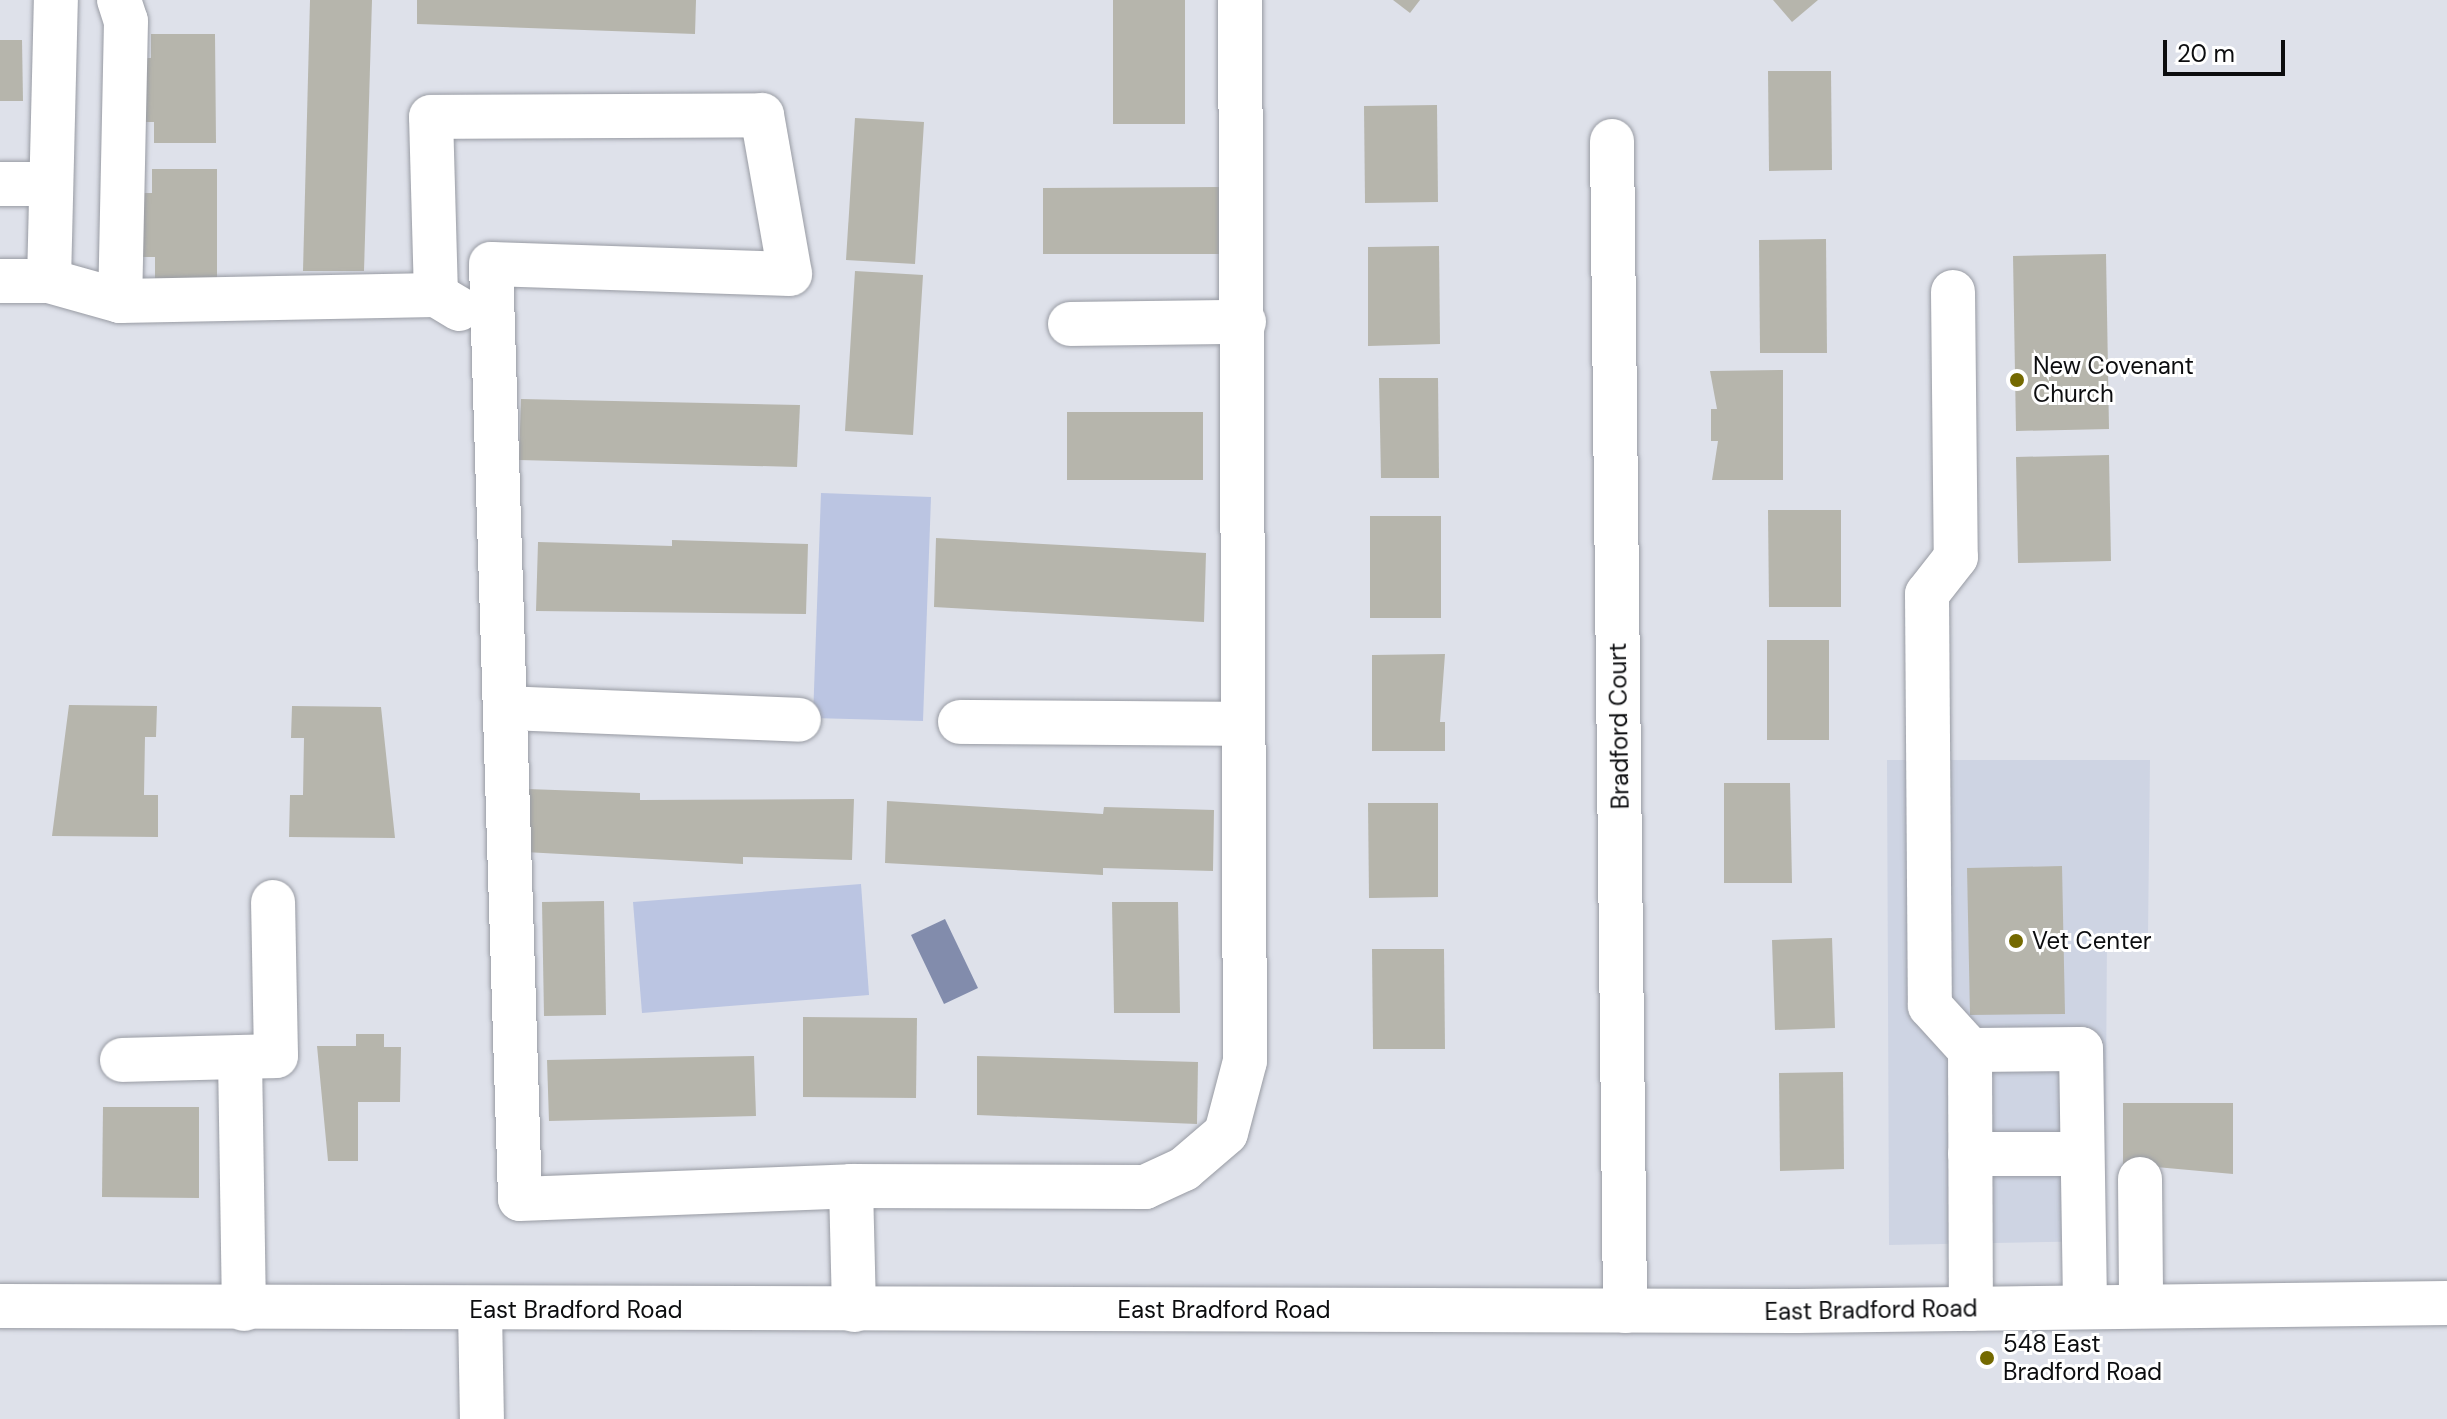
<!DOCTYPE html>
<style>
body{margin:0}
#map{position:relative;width:2447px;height:1419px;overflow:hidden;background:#dee1ea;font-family:"DM Sans",sans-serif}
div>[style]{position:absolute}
.built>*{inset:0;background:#ced4e3}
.green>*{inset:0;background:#bbc5e2}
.water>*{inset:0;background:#828cac}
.building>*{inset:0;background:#b6b5ac}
.roads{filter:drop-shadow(0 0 2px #989ba3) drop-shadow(0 0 2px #989ba3)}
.minor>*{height:44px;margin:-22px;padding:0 22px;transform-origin:22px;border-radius:22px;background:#fff}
.dots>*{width:22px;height:22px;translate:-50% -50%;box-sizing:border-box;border:4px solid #fff;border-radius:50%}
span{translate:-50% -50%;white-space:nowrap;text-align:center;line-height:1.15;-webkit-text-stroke:6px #fff;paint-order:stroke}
.poi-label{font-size:24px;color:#0c0d0f}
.left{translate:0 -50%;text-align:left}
.street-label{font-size:24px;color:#0c0d0f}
.scale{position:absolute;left:2163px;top:40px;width:122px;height:36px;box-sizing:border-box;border:4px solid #0c0d0f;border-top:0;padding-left:10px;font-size:24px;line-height:28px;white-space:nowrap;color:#0c0d0f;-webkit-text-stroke:6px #fff;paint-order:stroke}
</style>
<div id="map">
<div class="built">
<i style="clip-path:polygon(1887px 760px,2150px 760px,2148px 936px,2107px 936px,2105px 1241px,1889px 1245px)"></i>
</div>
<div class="green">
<i style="clip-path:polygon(821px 493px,931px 497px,923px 721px,813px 718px)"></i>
<i style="clip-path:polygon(861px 884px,869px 995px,642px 1013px,633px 902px)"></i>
</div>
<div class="water">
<i style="clip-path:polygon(945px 919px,978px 988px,944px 1004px,911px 935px)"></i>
</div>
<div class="building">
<i style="clip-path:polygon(310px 0,372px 0,364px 271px,303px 271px)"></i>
<i style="clip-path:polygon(417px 0,696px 0,695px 34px,417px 24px)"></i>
<i style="clip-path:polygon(1113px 0,1185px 0,1185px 124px,1113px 124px)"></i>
<i style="clip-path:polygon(1393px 0,1420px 0,1410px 13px)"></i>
<i style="clip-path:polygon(1773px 0,1818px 0,1792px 22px)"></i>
<i style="clip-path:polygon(151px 34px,215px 34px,216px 143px,154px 143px,154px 122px,140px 122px,140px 58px,151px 58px)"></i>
<i style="clip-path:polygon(0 40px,22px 40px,23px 101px,0 101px)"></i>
<i style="clip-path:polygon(1768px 71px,1831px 71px,1832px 170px,1769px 171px)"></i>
<i style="clip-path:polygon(1437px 105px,1438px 202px,1365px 203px,1364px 106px)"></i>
<i style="clip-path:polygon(855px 118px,924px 122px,915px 264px,846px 260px)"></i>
<i style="clip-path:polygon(152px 169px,217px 169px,217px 278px,155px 279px,155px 257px,141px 257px,141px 193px,152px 193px)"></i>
<i style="clip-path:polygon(1221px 187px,1222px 254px,1043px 254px,1043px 188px)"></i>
<i style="clip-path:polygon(1826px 239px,1827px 353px,1760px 353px,1759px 240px)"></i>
<i style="clip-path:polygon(1439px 246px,1440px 344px,1368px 346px,1368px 247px)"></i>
<i style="clip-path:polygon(2106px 254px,2109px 429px,2016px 431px,2013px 256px)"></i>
<i style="clip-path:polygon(855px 271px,923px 275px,913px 435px,845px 431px)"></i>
<i style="clip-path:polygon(1783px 370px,1783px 480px,1712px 480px,1718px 441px,1711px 441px,1711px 409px,1717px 409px,1710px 371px)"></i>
<i style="clip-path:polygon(1379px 378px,1438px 378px,1439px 478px,1381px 478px)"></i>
<i style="clip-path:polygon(521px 399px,800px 405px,797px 467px,519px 460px)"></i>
<i style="clip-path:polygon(1067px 412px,1203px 412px,1203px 480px,1067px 480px)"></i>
<i style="clip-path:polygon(2109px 455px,2111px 561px,2018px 563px,2016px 457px)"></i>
<i style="clip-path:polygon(1768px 510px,1841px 510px,1841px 607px,1769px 607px)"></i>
<i style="clip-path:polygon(1370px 516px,1441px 516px,1441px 618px,1370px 618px)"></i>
<i style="clip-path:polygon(936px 538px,1206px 553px,1204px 622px,934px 607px)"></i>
<i style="clip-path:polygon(672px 540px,808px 544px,806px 614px,536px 611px,538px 542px,672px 546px)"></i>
<i style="clip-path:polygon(1767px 640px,1829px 640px,1829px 740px,1767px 740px)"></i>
<i style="clip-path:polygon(1445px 654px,1440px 722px,1445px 722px,1445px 751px,1372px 751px,1372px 655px)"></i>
<i style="clip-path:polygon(69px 705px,157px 706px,156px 737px,145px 737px,144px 795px,158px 795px,158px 837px,52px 836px)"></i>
<i style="clip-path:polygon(292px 706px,381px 707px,395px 838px,289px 837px,290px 795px,303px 795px,304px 738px,291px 738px)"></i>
<i style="clip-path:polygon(1724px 783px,1790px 783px,1792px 883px,1724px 883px)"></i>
<i style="clip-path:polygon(527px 789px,640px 793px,640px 800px,854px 799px,852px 860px,743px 857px,743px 864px,525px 852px)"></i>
<i style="clip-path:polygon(887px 801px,1103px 814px,1104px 807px,1214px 810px,1213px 871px,1103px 868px,1103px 875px,885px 863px)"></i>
<i style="clip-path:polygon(1368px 803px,1438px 803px,1438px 897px,1369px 898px)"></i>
<i style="clip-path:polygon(2062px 866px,2065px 1014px,1970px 1015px,1967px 868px)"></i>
<i style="clip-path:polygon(604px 901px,606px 1015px,544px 1016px,542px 902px)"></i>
<i style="clip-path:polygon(1112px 902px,1178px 902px,1180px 1013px,1114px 1013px)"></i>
<i style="clip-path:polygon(1832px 938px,1835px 1028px,1775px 1030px,1772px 940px)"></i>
<i style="clip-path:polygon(1372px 949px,1444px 949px,1445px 1049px,1373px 1049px)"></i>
<i style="clip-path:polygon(803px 1017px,917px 1018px,916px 1098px,803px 1097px)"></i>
<i style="clip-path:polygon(356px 1034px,384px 1034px,384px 1047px,401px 1047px,400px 1102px,358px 1102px,358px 1161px,328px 1161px,317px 1046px,356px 1046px)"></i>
<i style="clip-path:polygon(754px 1056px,756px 1116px,549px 1121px,547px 1060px)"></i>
<i style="clip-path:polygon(977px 1056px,1198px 1062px,1197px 1124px,977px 1115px)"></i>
<i style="clip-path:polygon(1843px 1072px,1844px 1169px,1780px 1171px,1779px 1073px)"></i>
<i style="clip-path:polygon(2123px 1103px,2233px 1103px,2233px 1174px,2123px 1164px)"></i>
<i style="clip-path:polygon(103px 1107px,199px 1107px,199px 1198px,102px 1197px)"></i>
</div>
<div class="roads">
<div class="minor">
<i style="left:119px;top:0;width:22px;rotate:72deg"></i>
<i style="left:126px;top:21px;width:280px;rotate:91.2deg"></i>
<i style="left:1612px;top:141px;width:1170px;rotate:89.36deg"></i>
<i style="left:0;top:184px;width:47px"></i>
<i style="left:0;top:281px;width:49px"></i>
<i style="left:49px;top:281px;width:74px;rotate:15.7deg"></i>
<i style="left:120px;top:301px;width:316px;rotate:-1.1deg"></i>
<i style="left:436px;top:295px;width:27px;rotate:31deg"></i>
<i style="left:49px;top:281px;width:281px;rotate:-88.6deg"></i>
<i style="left:1953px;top:292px;width:265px;rotate:89.4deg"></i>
<i style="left:1956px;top:557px;width:47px;rotate:128.1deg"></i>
<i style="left:1927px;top:594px;width:412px;rotate:89.6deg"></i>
<i style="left:1930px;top:1006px;width:59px;rotate:47.7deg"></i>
<i style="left:1970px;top:1050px;width:259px;rotate:89.8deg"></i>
<i style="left:436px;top:295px;width:178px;rotate:-91.6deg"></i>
<i style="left:431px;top:117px;width:331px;rotate:-0.3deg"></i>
<i style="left:762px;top:115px;width:161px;rotate:80deg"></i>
<i style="left:790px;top:274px;width:299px;rotate:-178.1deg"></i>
<i style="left:491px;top:264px;width:935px;rotate:88.22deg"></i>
<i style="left:520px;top:1199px;width:331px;rotate:-2.2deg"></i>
<i style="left:851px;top:1186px;width:294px;rotate:0.2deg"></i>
<i style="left:1145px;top:1187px;width:43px;rotate:-24.8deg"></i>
<i style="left:1184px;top:1169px;width:55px;rotate:-40.6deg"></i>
<i style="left:1226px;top:1133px;width:74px;rotate:-75.2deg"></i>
<i style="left:1245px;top:1061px;width:1061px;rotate:-90.27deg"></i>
<i style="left:1070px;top:324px;width:174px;rotate:-0.7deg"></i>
<i style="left:506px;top:708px;width:293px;rotate:2.3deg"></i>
<i style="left:960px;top:722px;width:280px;rotate:0.4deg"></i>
<i style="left:1970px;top:1050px;width:111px;rotate:-0.5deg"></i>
<i style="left:2081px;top:1049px;width:258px;rotate:89.1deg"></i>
<i style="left:240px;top:1057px;width:252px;rotate:89.1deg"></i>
<i style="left:122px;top:1060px;width:154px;rotate:-1.5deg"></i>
<i style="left:276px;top:1056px;width:154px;rotate:-91.1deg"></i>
<i style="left:1970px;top:1154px;width:112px"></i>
<i style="left:2140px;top:1179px;width:127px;rotate:89.5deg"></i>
<i style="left:851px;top:1186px;width:124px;rotate:88.6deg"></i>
<i style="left:0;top:1306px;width:1798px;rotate:0.16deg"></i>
<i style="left:1798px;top:1311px;width:649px;rotate:-0.71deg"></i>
<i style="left:480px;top:1309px;width:110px;rotate:89deg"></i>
</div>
</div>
<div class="dots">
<i style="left:2017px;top:380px;background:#746900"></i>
<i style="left:2016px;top:941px;background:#746900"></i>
<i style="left:1987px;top:1358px;background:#746900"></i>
</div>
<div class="poi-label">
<span class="left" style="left:2033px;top:380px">New Covenant<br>Church</span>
<span class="left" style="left:2032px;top:941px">Vet Center</span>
<span class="left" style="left:2003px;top:1358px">548 East<br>Bradford Road</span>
</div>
<div class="street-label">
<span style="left:1619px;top:726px;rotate:-91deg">Bradford Court</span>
<span style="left:576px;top:1310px">East Bradford Road</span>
<span style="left:1224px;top:1310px">East Bradford Road</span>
<span style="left:1871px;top:1310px;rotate:-1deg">East Bradford Road</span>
</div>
<div class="scale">20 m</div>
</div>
